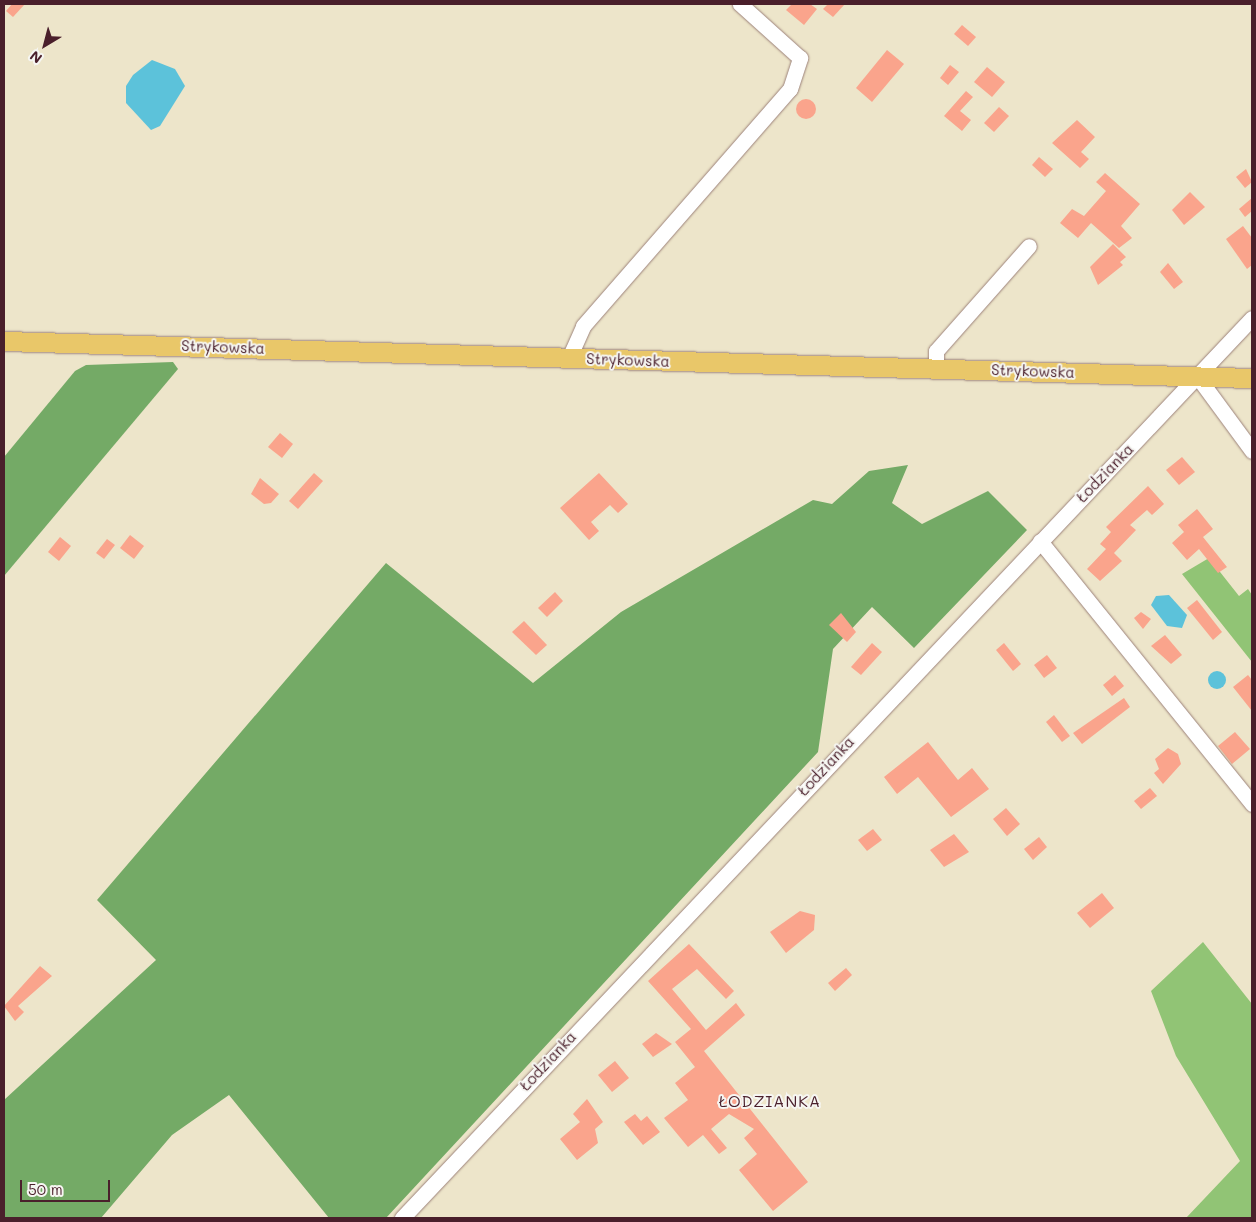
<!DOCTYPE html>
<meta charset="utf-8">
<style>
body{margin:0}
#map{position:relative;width:1256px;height:1222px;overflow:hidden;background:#ede5ca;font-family:Mali,sans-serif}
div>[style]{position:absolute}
.green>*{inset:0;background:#91c475}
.forest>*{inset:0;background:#74aa66}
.water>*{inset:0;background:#5cc2da}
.round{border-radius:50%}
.building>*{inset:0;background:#faa48c}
.roads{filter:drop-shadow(0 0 1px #9c827a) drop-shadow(0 0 1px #9c827a)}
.minor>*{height:15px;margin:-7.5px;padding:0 7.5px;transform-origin:7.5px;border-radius:7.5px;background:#fff}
.major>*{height:19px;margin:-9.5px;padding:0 9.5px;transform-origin:9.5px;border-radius:9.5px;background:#e9c769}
span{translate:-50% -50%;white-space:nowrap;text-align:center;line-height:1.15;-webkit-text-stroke:4px #f6f6f2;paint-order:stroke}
.street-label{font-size:15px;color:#4a1f2b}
.neighbourhood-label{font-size:16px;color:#4a1f2b;letter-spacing:1px}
.frame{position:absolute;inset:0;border:5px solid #4a1f2b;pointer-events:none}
.north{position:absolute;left:20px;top:20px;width:50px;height:50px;-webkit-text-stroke:4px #f6f6f2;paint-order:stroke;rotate:217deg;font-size:14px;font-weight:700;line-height:20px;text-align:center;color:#4a1f2b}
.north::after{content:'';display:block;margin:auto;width:18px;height:22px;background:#4a1f2b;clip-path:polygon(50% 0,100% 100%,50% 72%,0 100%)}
.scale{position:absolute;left:20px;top:1180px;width:90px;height:22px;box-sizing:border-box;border:2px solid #4a1f2b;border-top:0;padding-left:6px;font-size:15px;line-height:18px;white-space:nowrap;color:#4a1f2b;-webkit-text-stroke:4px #f6f6f2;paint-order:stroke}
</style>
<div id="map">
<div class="green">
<i style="clip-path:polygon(1209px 558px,1239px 596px,1248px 589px,1252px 595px,1252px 662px,1182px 574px)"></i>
<i style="clip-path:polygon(1203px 942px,1252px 1004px,1252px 1218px,1186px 1218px,1240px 1161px,1176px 1056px,1151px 991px)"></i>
</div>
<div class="forest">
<i style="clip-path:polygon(173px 362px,178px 369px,4px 576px,4px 457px,75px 371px,86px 365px)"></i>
<i style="clip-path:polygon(908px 465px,892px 503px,922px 524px,988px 491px,1027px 530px,914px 648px,872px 607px,833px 649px,818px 752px,386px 1218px,329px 1218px,229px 1095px,172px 1135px,101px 1218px,4px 1218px,4px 1100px,156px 960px,97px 900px,386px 563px,533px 683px,621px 612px,813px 500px,832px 504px,869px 471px)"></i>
</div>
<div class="water">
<i style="clip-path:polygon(152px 60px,175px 69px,185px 86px,160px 126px,151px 130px,126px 103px,126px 86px,133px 75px)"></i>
<i style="clip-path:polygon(1169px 595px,1187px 615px,1182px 628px,1167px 626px,1151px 605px,1156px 596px)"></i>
<i class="round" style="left:1208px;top:671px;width:18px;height:18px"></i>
</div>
<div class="building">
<i style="clip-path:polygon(12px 4px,25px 4px,13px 17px,6px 11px)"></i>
<i style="clip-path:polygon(792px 4px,810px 4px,817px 9px,804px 25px,786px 10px)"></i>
<i style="clip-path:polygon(828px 4px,845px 4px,833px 17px,823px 9px)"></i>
<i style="clip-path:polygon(962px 25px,976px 37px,968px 46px,954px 34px)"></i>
<i style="clip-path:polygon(887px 50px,904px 64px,872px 102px,856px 88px)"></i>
<i style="clip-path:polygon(950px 65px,959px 72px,948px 85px,940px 78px)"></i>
<i style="clip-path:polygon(987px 67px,1005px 82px,992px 97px,974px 82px)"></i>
<i style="clip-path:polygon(966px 91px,973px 97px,960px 111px,971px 120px,962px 131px,944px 116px)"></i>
<i class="round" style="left:796px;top:99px;width:20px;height:20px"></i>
<i style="clip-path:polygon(999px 107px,1009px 116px,994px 132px,984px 123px)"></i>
<i style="clip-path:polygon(1077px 120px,1095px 137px,1081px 152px,1089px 159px,1080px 168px,1052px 143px)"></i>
<i style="clip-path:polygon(1039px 157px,1053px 169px,1045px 177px,1032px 165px)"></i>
<i style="clip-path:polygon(1246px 169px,1252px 182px,1245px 188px,1236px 177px)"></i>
<i style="clip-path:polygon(1105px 173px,1140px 204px,1121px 226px,1132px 238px,1119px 248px,1091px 223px,1078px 238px,1060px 223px,1072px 209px,1084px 216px,1106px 191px,1096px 182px)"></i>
<i style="clip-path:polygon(1190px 192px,1205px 207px,1184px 225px,1172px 210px)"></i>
<i style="clip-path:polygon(1252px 198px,1252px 211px,1245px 217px,1239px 209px)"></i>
<i style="clip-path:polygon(1243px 226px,1252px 238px,1252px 265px,1247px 269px,1226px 239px)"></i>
<i style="clip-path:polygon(1113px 244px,1126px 257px,1120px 262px,1123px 265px,1098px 285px,1090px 267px)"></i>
<i style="clip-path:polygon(1168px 263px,1183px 282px,1174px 289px,1160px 272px)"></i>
<i style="clip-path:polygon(280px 433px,293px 444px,282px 458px,268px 447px)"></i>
<i style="clip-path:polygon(1182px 457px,1195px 472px,1179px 485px,1166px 470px)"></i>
<i style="clip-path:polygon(314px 473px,323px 481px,298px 509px,289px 501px)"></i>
<i style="clip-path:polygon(599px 473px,628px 504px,618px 513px,610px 505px,591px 522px,599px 531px,589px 540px,560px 508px)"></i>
<i style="clip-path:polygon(260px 478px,279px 494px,271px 503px,264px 504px,251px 494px)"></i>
<i style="clip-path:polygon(1148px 486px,1164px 504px,1152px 515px,1147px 510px,1130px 525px,1136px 530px,1114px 553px,1122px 561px,1100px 581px,1087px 569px,1106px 549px,1100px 544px,1111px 532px,1106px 527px)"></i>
<i style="clip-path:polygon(1197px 509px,1213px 529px,1203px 537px,1227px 567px,1218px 573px,1199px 549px,1187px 560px,1172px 543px,1184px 532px,1178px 525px)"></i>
<i style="clip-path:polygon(130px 535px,144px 546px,134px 559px,120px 548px)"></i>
<i style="clip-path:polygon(60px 537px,71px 546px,59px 561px,48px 552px)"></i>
<i style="clip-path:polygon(107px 539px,115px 545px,104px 559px,96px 553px)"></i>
<i style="clip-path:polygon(555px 592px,563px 601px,547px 617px,538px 608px)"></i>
<i style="clip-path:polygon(1197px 600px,1222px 632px,1213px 640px,1187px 608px)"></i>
<i style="clip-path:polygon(1141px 612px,1151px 619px,1143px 629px,1134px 618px)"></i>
<i style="clip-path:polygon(841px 613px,856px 632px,847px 642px,829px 625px)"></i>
<i style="clip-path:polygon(524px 621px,547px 645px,536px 655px,512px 632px)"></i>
<i style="clip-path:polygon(1165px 635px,1182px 655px,1171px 664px,1151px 646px)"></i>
<i style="clip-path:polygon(872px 643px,882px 652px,861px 675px,851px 667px)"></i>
<i style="clip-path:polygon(1004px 643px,1021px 664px,1013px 671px,996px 650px)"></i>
<i style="clip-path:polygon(1047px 655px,1057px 668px,1044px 678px,1034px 665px)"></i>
<i style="clip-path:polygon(1115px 675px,1124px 686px,1112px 696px,1103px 685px)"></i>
<i style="clip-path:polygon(1248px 675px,1252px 680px,1252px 711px,1233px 687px)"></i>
<i style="clip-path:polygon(1124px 698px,1130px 707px,1082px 744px,1073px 733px)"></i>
<i style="clip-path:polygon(1054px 715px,1070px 736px,1062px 742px,1046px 722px)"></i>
<i style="clip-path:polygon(1235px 732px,1250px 749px,1232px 764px,1218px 746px)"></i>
<i style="clip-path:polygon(928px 742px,958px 780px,972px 768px,989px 789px,951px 817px,918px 777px,897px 794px,884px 777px)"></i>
<i style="clip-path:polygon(1168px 748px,1178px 754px,1181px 764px,1163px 784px,1154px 773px,1159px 769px,1155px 759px)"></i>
<i style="clip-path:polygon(1150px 788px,1157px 796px,1141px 809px,1134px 801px)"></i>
<i style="clip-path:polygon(1006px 808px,1020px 824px,1007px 836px,993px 819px)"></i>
<i style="clip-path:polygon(873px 829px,882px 840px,867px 851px,858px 840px)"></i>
<i style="clip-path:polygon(954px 834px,969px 852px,944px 867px,930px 850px)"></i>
<i style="clip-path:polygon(1039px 837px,1047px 847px,1033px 860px,1024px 849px)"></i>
<i style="clip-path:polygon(1102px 893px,1114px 908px,1090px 928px,1077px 913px)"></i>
<i style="clip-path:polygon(800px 911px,815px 915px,814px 930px,786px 953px,770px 932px)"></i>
<i style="clip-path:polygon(689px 944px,734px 991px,726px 999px,697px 969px,672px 989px,706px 1030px,736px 1003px,745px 1015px,704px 1051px,808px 1182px,773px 1211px,739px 1170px,757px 1154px,744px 1138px,754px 1129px,729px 1114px,711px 1129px,727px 1148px,719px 1154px,703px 1135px,688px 1147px,664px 1118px,688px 1100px,675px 1083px,695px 1067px,675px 1042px,691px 1029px,648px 981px)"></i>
<i style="clip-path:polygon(40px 966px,52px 976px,18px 1006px,24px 1012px,15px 1021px,4px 1006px)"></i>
<i style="clip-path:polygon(846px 968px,852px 975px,835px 991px,828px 983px)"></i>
<i style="clip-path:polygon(656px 1033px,672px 1044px,653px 1057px,642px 1044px)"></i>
<i style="clip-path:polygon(615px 1061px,629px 1078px,612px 1092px,598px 1075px)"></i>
<i style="clip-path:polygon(587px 1099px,603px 1122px,595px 1129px,598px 1143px,577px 1160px,560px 1139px,580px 1122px,573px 1114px)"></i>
<i style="clip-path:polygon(635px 1114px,641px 1121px,647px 1116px,660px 1132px,643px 1145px,624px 1122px)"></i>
</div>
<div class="roads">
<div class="minor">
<i style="left:569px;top:358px;width:35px;rotate:-66deg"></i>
<i style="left:583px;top:326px;width:315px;rotate:-48.9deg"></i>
<i style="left:790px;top:89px;width:33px;rotate:-72deg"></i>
<i style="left:800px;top:58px;width:81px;rotate:-138deg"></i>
<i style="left:936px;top:368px;width:17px;rotate:-90deg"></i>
<i style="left:936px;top:351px;width:140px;rotate:-48.5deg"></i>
<i style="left:1197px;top:376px;width:93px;rotate:53.7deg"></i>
<i style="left:1040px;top:541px;width:338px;rotate:51.1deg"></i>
<i style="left:402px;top:1218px;width:1238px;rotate:-46.64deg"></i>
</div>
<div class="major">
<i style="left:4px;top:341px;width:1249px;rotate:1.7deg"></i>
</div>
</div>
<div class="street-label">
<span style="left:223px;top:347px;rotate:2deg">Strykowska</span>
<span style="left:628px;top:360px;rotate:2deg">Strykowska</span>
<span style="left:1033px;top:371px;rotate:2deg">Strykowska</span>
<span style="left:1105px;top:473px;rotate:-46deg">Łodzianka</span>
<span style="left:826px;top:766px;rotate:-47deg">Łodzianka</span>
<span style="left:548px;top:1061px;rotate:-47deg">Łodzianka</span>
</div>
<div class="neighbourhood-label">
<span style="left:770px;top:1101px">ŁODZIANKA</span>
</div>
<div class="frame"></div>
<div class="north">N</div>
<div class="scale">50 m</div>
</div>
